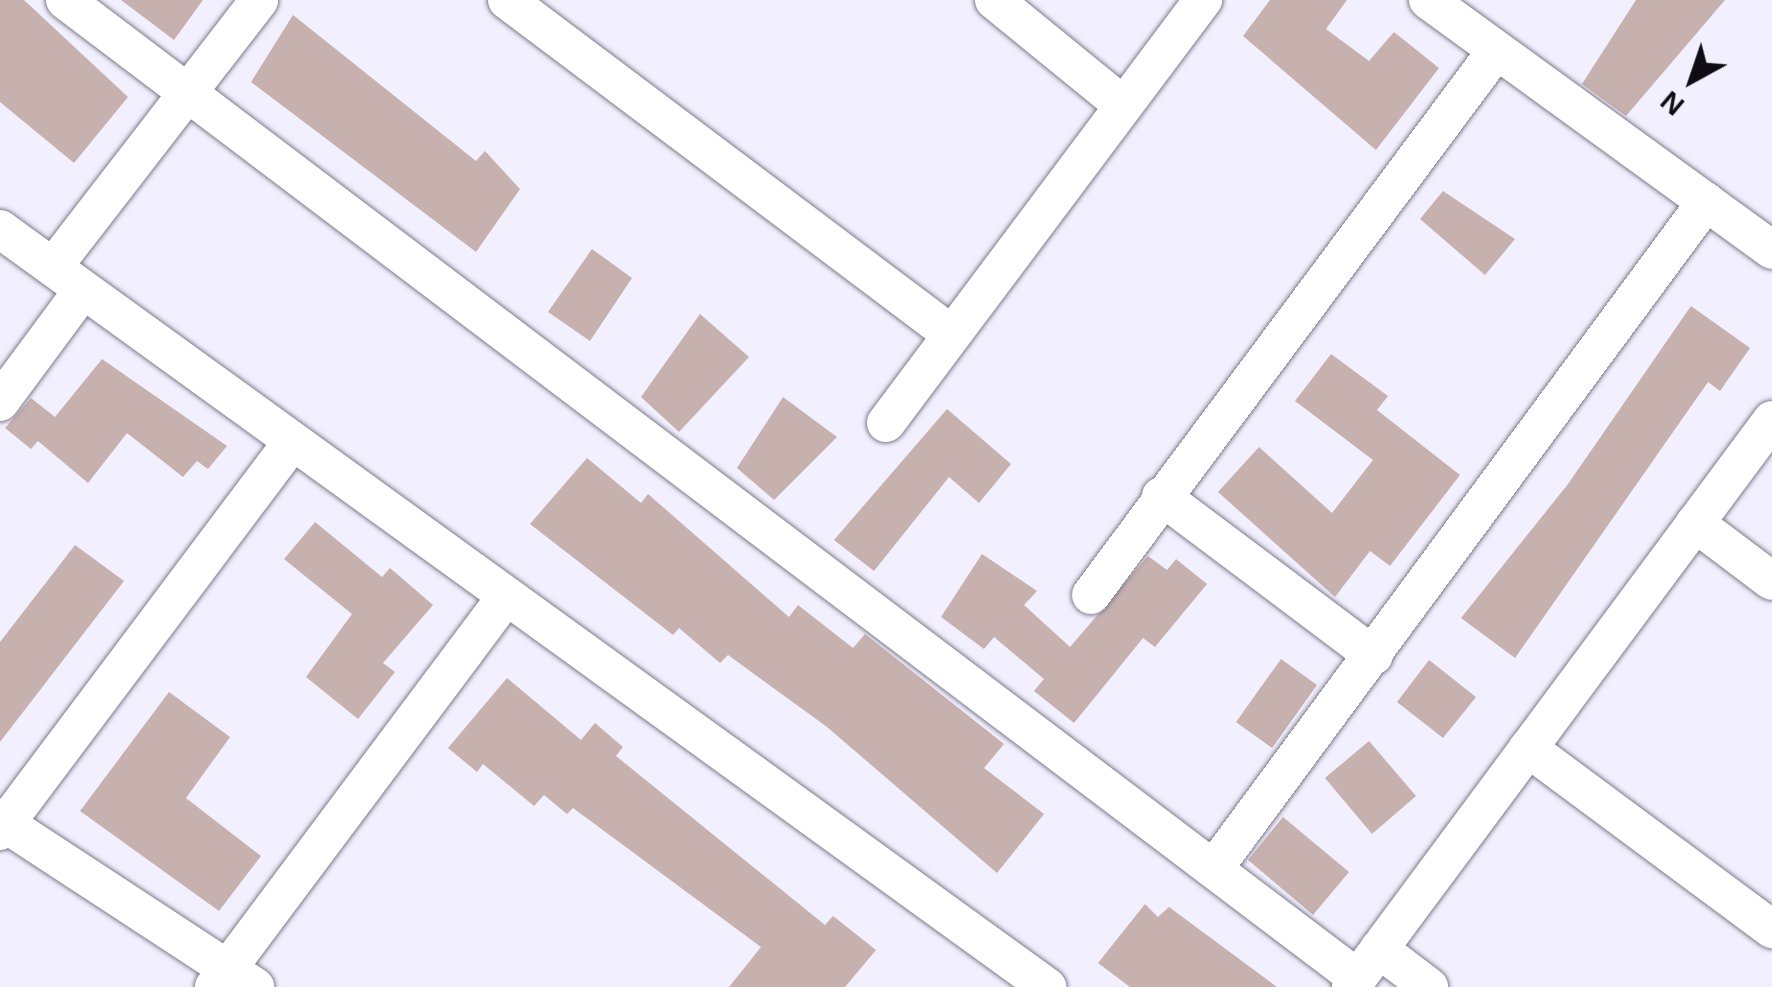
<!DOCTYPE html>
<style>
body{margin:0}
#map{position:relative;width:1772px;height:987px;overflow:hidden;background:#f2effe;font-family:Helvetica,sans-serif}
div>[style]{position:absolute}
.building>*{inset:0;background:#c7b1af}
.roads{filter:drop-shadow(0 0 2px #7d7b8b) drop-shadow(0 0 2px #7d7b8b)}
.street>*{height:38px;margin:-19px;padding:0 19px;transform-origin:19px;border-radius:19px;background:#fff}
span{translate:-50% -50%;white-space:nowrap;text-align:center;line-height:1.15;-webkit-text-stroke:10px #f2effe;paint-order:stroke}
.north{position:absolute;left:1642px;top:30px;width:100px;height:100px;-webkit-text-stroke:8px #f2effe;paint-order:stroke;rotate:220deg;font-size:28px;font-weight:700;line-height:40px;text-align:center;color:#0f0d13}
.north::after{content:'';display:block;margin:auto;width:35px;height:45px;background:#0f0d13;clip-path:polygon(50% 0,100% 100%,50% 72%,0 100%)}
</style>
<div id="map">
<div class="building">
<i style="clip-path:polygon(0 0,24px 0,128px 97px,74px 163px,0 102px)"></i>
<i style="clip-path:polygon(121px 0,203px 0,174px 40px)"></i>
<i style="clip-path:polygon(1270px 0,1347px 0,1326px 29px,1369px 61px,1394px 32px,1439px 68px,1376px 150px,1243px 36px)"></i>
<i style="clip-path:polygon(1636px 0,1725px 0,1626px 116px,1582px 84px)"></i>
<i style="clip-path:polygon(293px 15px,476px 161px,485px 151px,520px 189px,476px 252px,251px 82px)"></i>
<i style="clip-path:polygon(1443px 191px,1515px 239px,1485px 275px,1420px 219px)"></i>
<i style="clip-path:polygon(592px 249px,632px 278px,590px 341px,548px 312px)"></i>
<i style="clip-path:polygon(1691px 306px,1750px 348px,1720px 391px,1708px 382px,1515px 658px,1461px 618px,1568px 484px)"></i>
<i style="clip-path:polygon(700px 314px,749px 357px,679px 432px,641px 397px)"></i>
<i style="clip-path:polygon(1331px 354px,1388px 396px,1377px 410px,1460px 475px,1390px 566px,1370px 551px,1335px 597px,1218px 492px,1259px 447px,1332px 513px,1373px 460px,1295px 401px)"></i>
<i style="clip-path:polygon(102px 359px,227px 446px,208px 469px,197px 461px,183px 477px,127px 433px,88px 483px,38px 441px,31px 449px,5px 428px,31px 398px,55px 417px)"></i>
<i style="clip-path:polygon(783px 397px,837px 437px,774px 500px,737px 468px)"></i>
<i style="clip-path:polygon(947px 409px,1011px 464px,979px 503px,949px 477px,874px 571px,834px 540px)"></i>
<i style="clip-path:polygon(587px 458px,641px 503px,648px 494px,789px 617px,798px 605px,853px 648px,865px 634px,1004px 744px,984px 768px,1044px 814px,997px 873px,827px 727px,728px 655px,720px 663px,679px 628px,673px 635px,530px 524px)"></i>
<i style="clip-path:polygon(315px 522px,382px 577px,390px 568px,433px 605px,383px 663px,395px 672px,358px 719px,306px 677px,352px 614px,284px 559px)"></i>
<i style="clip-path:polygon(75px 545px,124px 581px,0 742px,0 642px)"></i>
<i style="clip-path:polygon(982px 554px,1037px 591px,1024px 605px,1070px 647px,1148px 556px,1167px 570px,1176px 559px,1207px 584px,1155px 647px,1143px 638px,1074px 723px,1034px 691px,1044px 679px,994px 637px,984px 649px,941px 617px)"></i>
<i style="clip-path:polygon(1281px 659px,1317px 685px,1272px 748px,1236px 722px)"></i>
<i style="clip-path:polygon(1429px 660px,1476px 697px,1443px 738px,1397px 702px)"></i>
<i style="clip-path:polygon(507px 678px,581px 740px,595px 723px,623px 747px,616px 756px,825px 925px,833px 916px,876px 950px,845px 987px,729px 987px,761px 947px,573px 808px,567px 814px,544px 795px,534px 806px,483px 764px,477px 772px,448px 748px)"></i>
<i style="clip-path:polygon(169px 692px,230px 737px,186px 798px,261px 856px,219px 911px,80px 811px)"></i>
<i style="clip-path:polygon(1369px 741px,1416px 796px,1372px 834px,1325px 778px)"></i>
<i style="clip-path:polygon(1283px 817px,1349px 872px,1313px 915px,1248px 860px)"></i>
<i style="clip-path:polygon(1145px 904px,1158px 917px,1169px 907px,1277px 987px,1130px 987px,1098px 963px)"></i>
</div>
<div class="roads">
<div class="street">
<i style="left:65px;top:0;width:1620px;rotate:37.12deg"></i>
<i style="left:507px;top:0;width:556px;rotate:36.95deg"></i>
<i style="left:994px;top:0;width:161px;rotate:39.2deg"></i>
<i style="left:1428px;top:0;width:425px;rotate:36deg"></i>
<i style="left:0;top:229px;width:1293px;rotate:35.9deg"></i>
<i style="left:53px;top:267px;width:337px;rotate:-52.3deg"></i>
<i style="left:0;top:402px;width:139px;rotate:-53.5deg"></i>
<i style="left:886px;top:423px;width:529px;rotate:-53.15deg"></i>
<i style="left:1161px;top:496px;width:266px;rotate:36.9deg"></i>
<i style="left:1695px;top:523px;width:96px;rotate:37deg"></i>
<i style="left:1091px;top:595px;width:678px;rotate:-53.33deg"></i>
<i style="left:1528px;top:748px;width:304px;rotate:36.6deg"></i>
<i style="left:0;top:820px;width:305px;rotate:33.2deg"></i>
<i style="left:0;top:831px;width:486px;rotate:-53.1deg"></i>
<i style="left:1215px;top:867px;width:827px;rotate:-53.56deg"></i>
<i style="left:1379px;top:949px;width:63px;rotate:37.2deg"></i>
<i style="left:214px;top:987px;width:484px;rotate:-53.2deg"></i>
<i style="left:1351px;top:987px;width:706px;rotate:-53.41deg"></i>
</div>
</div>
<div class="north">N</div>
</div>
